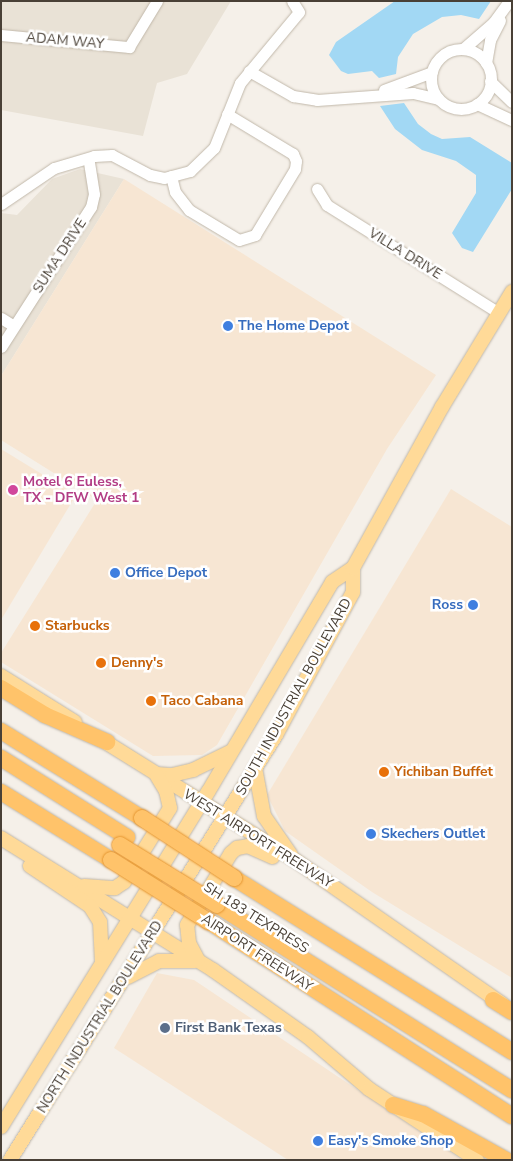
<!DOCTYPE html>
<style>
body{margin:0}
#map{position:relative;width:513px;height:1161px;overflow:hidden;background:#f5f0e9;font-family:"Nunito Sans",sans-serif}
div>[style]{position:absolute}
.residential>*{inset:0;background:#e9e2d6}
.commercial>*{inset:0;background:#f7e6d3}
.water>*{inset:0;background:#a2d8f4}
.roads{filter:drop-shadow(0 0 1px #c1b8aa) drop-shadow(0 0 1px #c1b8aa)}
.minor>*{height:11px;margin:-5.5px;padding:0 5.5px;transform-origin:5.5px;border-radius:5.5px;background:#fff}
.minor>.ring{margin:-5.5px;padding:0;box-sizing:content-box;background:none;border:11px solid #fff;border-radius:50%}
.major>*{height:14px;margin:-7px;padding:0 7px;transform-origin:7px;border-radius:7px;background:#ffda98}
.highway>*{height:16px;margin:-8px;padding:0 8px;transform-origin:8px;border-radius:8px;background:#ffc36a}
.bridges{filter:drop-shadow(0 0 1px #e69732) drop-shadow(0 0 1px #e69732)}
.highway-bridge>*{height:16px;margin:-8px;padding:0 8px;transform-origin:8px;border-radius:8px;background:#ffc36a}
.dots>*{width:14px;height:14px;translate:-50% -50%;box-sizing:border-box;border:2px solid #fff;border-radius:50%}
span{translate:-50% -50%;white-space:nowrap;text-align:center;line-height:1.15;-webkit-text-stroke:5px #fff;paint-order:stroke}
.street-label{font-size:14px;color:#494036}
.shop-label{font-size:14px;color:#366cbe;font-weight:700}
.left{translate:0 -50%;text-align:left}
.right{translate:-100% -50%;text-align:right}
.hotel-label{font-size:14px;color:#b23c85;font-weight:700}
.food-label{font-size:14px;color:#c56008;font-weight:700}
.service-label{font-size:14px;color:#4e5e75;font-weight:700}
.frame{position:absolute;inset:0;border:2px solid #494036;pointer-events:none}
</style>
<div id="map">
<div class="residential">
<i style="clip-path:polygon(1px 1px,231px 1px,187px 74px,157px 83px,143px 136px,1px 110px)"></i>
<i style="clip-path:polygon(80px 169px,124px 179px,1px 376px,1px 213px,17px 215px,52px 179px)"></i>
</div>
<div class="commercial">
<i style="clip-path:polygon(124px 179px,436px 375px,387px 449px,217px 745px,202px 755px,153px 756px,1px 662px,1px 653px,97px 500px,1px 440px,1px 376px)"></i>
<i style="clip-path:polygon(1px 449px,76px 495px,1px 620px)"></i>
<i style="clip-path:polygon(451px 489px,512px 527px,512px 978px,372px 892px,285px 831px,267px 795px)"></i>
<i style="clip-path:polygon(157px 973px,194px 980px,462px 1160px,288px 1160px,114px 1048px)"></i>
</div>
<div class="water">
<i style="clip-path:polygon(395px 1px,491px 1px,479px 19px,461px 15px,442px 17px,413px 34px,398px 57px,396px 74px,379px 78px,372px 71px,348px 74px,341px 71px,329px 55px,336px 42px)"></i>
<i style="clip-path:polygon(404px 103px,418px 124px,431px 134px,442px 139px,470px 137px,512px 163px,512px 189px,473px 252px,462px 248px,452px 233px,476px 193px,476px 175px,456px 161px,422px 150px,395px 129px,380px 106px)"></i>
</div>
<div class="roads">
<div class="minor">
<i style="left:1px;top:35px;width:129px;rotate:5.4deg"></i>
<i style="left:129px;top:47px;width:54px;rotate:-58.7deg"></i>
<i style="left:463px;top:49px;width:40px;rotate:-41deg"></i>
<i style="left:493px;top:23px;width:27px;rotate:-54deg"></i>
<i class="ring" style="left:431px;top:49px;width:49px;height:49px"></i>
<i style="left:486px;top:63px;width:23px;rotate:-80deg"></i>
<i style="left:490px;top:40px;width:22px;rotate:-63deg"></i>
<i style="left:249px;top:71px;width:51px;rotate:29.6deg"></i>
<i style="left:293px;top:96px;width:24px;rotate:9deg"></i>
<i style="left:317px;top:100px;width:96px;rotate:-4.2deg"></i>
<i style="left:413px;top:93px;width:26px;rotate:13deg"></i>
<i style="left:490px;top:81px;width:30px;rotate:44deg"></i>
<i style="left:384px;top:90px;width:51px;rotate:-20.6deg"></i>
<i style="left:477px;top:104px;width:38px;rotate:25deg"></i>
<i style="left:171px;top:176px;width:16px;rotate:76deg"></i>
<i style="left:175px;top:192px;width:23px;rotate:52deg"></i>
<i style="left:189px;top:210px;width:58px;rotate:31deg"></i>
<i style="left:239px;top:240px;width:17px;rotate:-17deg"></i>
<i style="left:255px;top:235px;width:77px;rotate:-58.8deg"></i>
<i style="left:295px;top:169px;width:8px;rotate:-83deg"></i>
<i style="left:296px;top:161px;width:8px;rotate:-113deg"></i>
<i style="left:293px;top:154px;width:77px;rotate:-148.8deg"></i>
<i style="left:317px;top:189px;width:19px;rotate:58deg"></i>
<i style="left:327px;top:205px;width:203px;rotate:32.1deg"></i>
<i style="left:1px;top:204px;width:64px;rotate:-34.2deg"></i>
<i style="left:54px;top:168px;width:42px;rotate:-16.7deg"></i>
<i style="left:94px;top:156px;width:18px;rotate:-3deg"></i>
<i style="left:112px;top:155px;width:43px;rotate:27.8deg"></i>
<i style="left:150px;top:175px;width:14px;rotate:12deg"></i>
<i style="left:164px;top:178px;width:27px;rotate:-15deg"></i>
<i style="left:190px;top:171px;width:33px;rotate:-44deg"></i>
<i style="left:214px;top:148px;width:70px;rotate:-68.2deg"></i>
<i style="left:240px;top:83px;width:92px;rotate:-50.3deg"></i>
<i style="left:299px;top:12px;width:13px;rotate:-122deg"></i>
<i style="left:1px;top:318px;width:15px;rotate:32deg"></i>
<i style="left:1px;top:347px;width:166px;rotate:-57.3deg"></i>
<i style="left:91px;top:207px;width:13px;rotate:-77deg"></i>
<i style="left:94px;top:194px;width:36px;rotate:-99deg"></i>
</div>
<div class="major">
<i style="left:1px;top:676px;width:87px;rotate:31.9deg"></i>
<i style="left:99px;top:738px;width:231px;rotate:31.9deg"></i>
<i style="left:295px;top:860px;width:252px;rotate:34.8deg"></i>
<i style="left:255px;top:768px;width:49px;rotate:79.4deg"></i>
<i style="left:264px;top:816px;width:47px;rotate:55.3deg"></i>
<i style="left:156px;top:774px;width:16px;rotate:4deg"></i>
<i style="left:172px;top:775px;width:22px;rotate:-13deg"></i>
<i style="left:193px;top:770px;width:41px;rotate:-25.9deg"></i>
<i style="left:1px;top:838px;width:250px;rotate:31.9deg"></i>
<i style="left:213px;top:970px;width:116px;rotate:35.2deg"></i>
<i style="left:308px;top:1037px;width:80px;rotate:40.4deg"></i>
<i style="left:369px;top:1089px;width:129px;rotate:33.3deg"></i>
<i style="left:30px;top:866px;width:72px;rotate:33.7deg"></i>
<i style="left:90px;top:906px;width:19px;rotate:58deg"></i>
<i style="left:100px;top:922px;width:40px;rotate:87.1deg"></i>
<i style="left:84px;top:886px;width:31px;rotate:4deg"></i>
<i style="left:115px;top:888px;width:11px;rotate:-34deg"></i>
<i style="left:124px;top:882px;width:87px;rotate:-58.1deg"></i>
<i style="left:170px;top:808px;width:17px;rotate:-103deg"></i>
<i style="left:166px;top:791px;width:17px;rotate:-121deg"></i>
<i style="left:198px;top:960px;width:19px;rotate:-118deg"></i>
<i style="left:189px;top:943px;width:18px;rotate:-96deg"></i>
<i style="left:187px;top:925px;width:84px;rotate:-58.6deg"></i>
<i style="left:231px;top:853px;width:8px;rotate:-40deg"></i>
<i style="left:237px;top:848px;width:11px;rotate:-10deg"></i>
<i style="left:248px;top:846px;width:27px;rotate:24deg"></i>
<i style="left:128px;top:977px;width:35px;rotate:-27deg"></i>
<i style="left:159px;top:961px;width:36px"></i>
<i style="left:1px;top:1127px;width:394px;rotate:-58.3deg"></i>
<i style="left:208px;top:792px;width:244px;rotate:-59.4deg"></i>
<i style="left:332px;top:582px;width:25px;rotate:-34deg"></i>
<i style="left:10px;top:1160px;width:501px;rotate:-57.96deg"></i>
<i style="left:276px;top:735px;width:162px;rotate:-61.7deg"></i>
<i style="left:353px;top:592px;width:24px;rotate:-90deg"></i>
<i style="left:353px;top:568px;width:184px;rotate:-61.1deg"></i>
<i style="left:442px;top:407px;width:135px;rotate:-58.7deg"></i>
</div>
<div class="highway">
<i style="left:1px;top:688px;width:52px;rotate:31.5deg"></i>
<i style="left:45px;top:715px;width:68px;rotate:23.5deg"></i>
<i style="left:1px;top:731px;width:166px;rotate:31.7deg"></i>
<i style="left:1px;top:758px;width:149px;rotate:32.1deg"></i>
<i style="left:1px;top:792px;width:129px;rotate:31.7deg"></i>
<i style="left:234px;top:878px;width:328px;rotate:32deg"></i>
<i style="left:217px;top:905px;width:348px;rotate:32.1deg"></i>
<i style="left:208px;top:921px;width:361px;rotate:32.7deg"></i>
<i style="left:493px;top:1000px;width:22px;rotate:32deg"></i>
<i style="left:393px;top:1105px;width:31px;rotate:17deg"></i>
<i style="left:423px;top:1114px;width:95px;rotate:29deg"></i>
</div>
</div>
<div class="bridges">
<div class="highway-bridge">
<i style="left:142px;top:818px;width:110px;rotate:33.1deg"></i>
<i style="left:120px;top:845px;width:114px;rotate:31.7deg"></i>
<i style="left:111px;top:860px;width:115px;rotate:32.2deg"></i>
</div>
</div>
<div class="dots">
<i style="left:228px;top:326px;background:#3f7fe0"></i>
<i style="left:13px;top:490px;background:#d1479c"></i>
<i style="left:115px;top:573px;background:#3f7fe0"></i>
<i style="left:473px;top:605px;background:#3f7fe0"></i>
<i style="left:35px;top:626px;background:#e8710a"></i>
<i style="left:101px;top:663px;background:#e8710a"></i>
<i style="left:151px;top:701px;background:#e8710a"></i>
<i style="left:384px;top:772px;background:#e8710a"></i>
<i style="left:371px;top:834px;background:#3f7fe0"></i>
<i style="left:165px;top:1028px;background:#5c6f8a"></i>
<i style="left:318px;top:1141px;background:#3f7fe0"></i>
</div>
<div class="street-label">
<span style="left:65px;top:41px;rotate:5deg">ADAM WAY</span>
<span style="left:405px;top:254px;rotate:32deg">VILLA DRIVE</span>
<span style="left:60px;top:256px;rotate:-57deg">SUMA DRIVE</span>
<span style="left:294px;top:697px;rotate:-61deg">SOUTH INDUSTRIAL BOULEVARD</span>
<span style="left:258px;top:839px;rotate:32deg">WEST AIRPORT FREEWAY</span>
<span style="left:256px;top:918px;rotate:32deg">SH 183 TEXPRESS</span>
<span style="left:257px;top:953px;rotate:33deg">AIRPORT FREEWAY</span>
<span style="left:100px;top:1017px;rotate:-58deg">NORTH INDUSTRIAL BOULEVARD</span>
</div>
<div class="shop-label">
<span class="left" style="left:238px;top:326px">The Home Depot</span>
<span class="left" style="left:125px;top:573px">Office Depot</span>
<span class="right" style="left:463px;top:605px">Ross</span>
<span class="left" style="left:381px;top:834px">Skechers Outlet</span>
<span class="left" style="left:328px;top:1141px">Easy's Smoke Shop</span>
</div>
<div class="hotel-label">
<span class="left" style="left:23px;top:490px">Motel 6 Euless,<br>TX - DFW West 1</span>
</div>
<div class="food-label">
<span class="left" style="left:45px;top:626px">Starbucks</span>
<span class="left" style="left:111px;top:663px">Denny's</span>
<span class="left" style="left:161px;top:701px">Taco Cabana</span>
<span class="left" style="left:394px;top:772px">Yichiban Buffet</span>
</div>
<div class="service-label">
<span class="left" style="left:175px;top:1028px">First Bank Texas</span>
</div>
<div class="frame"></div>
</div>
